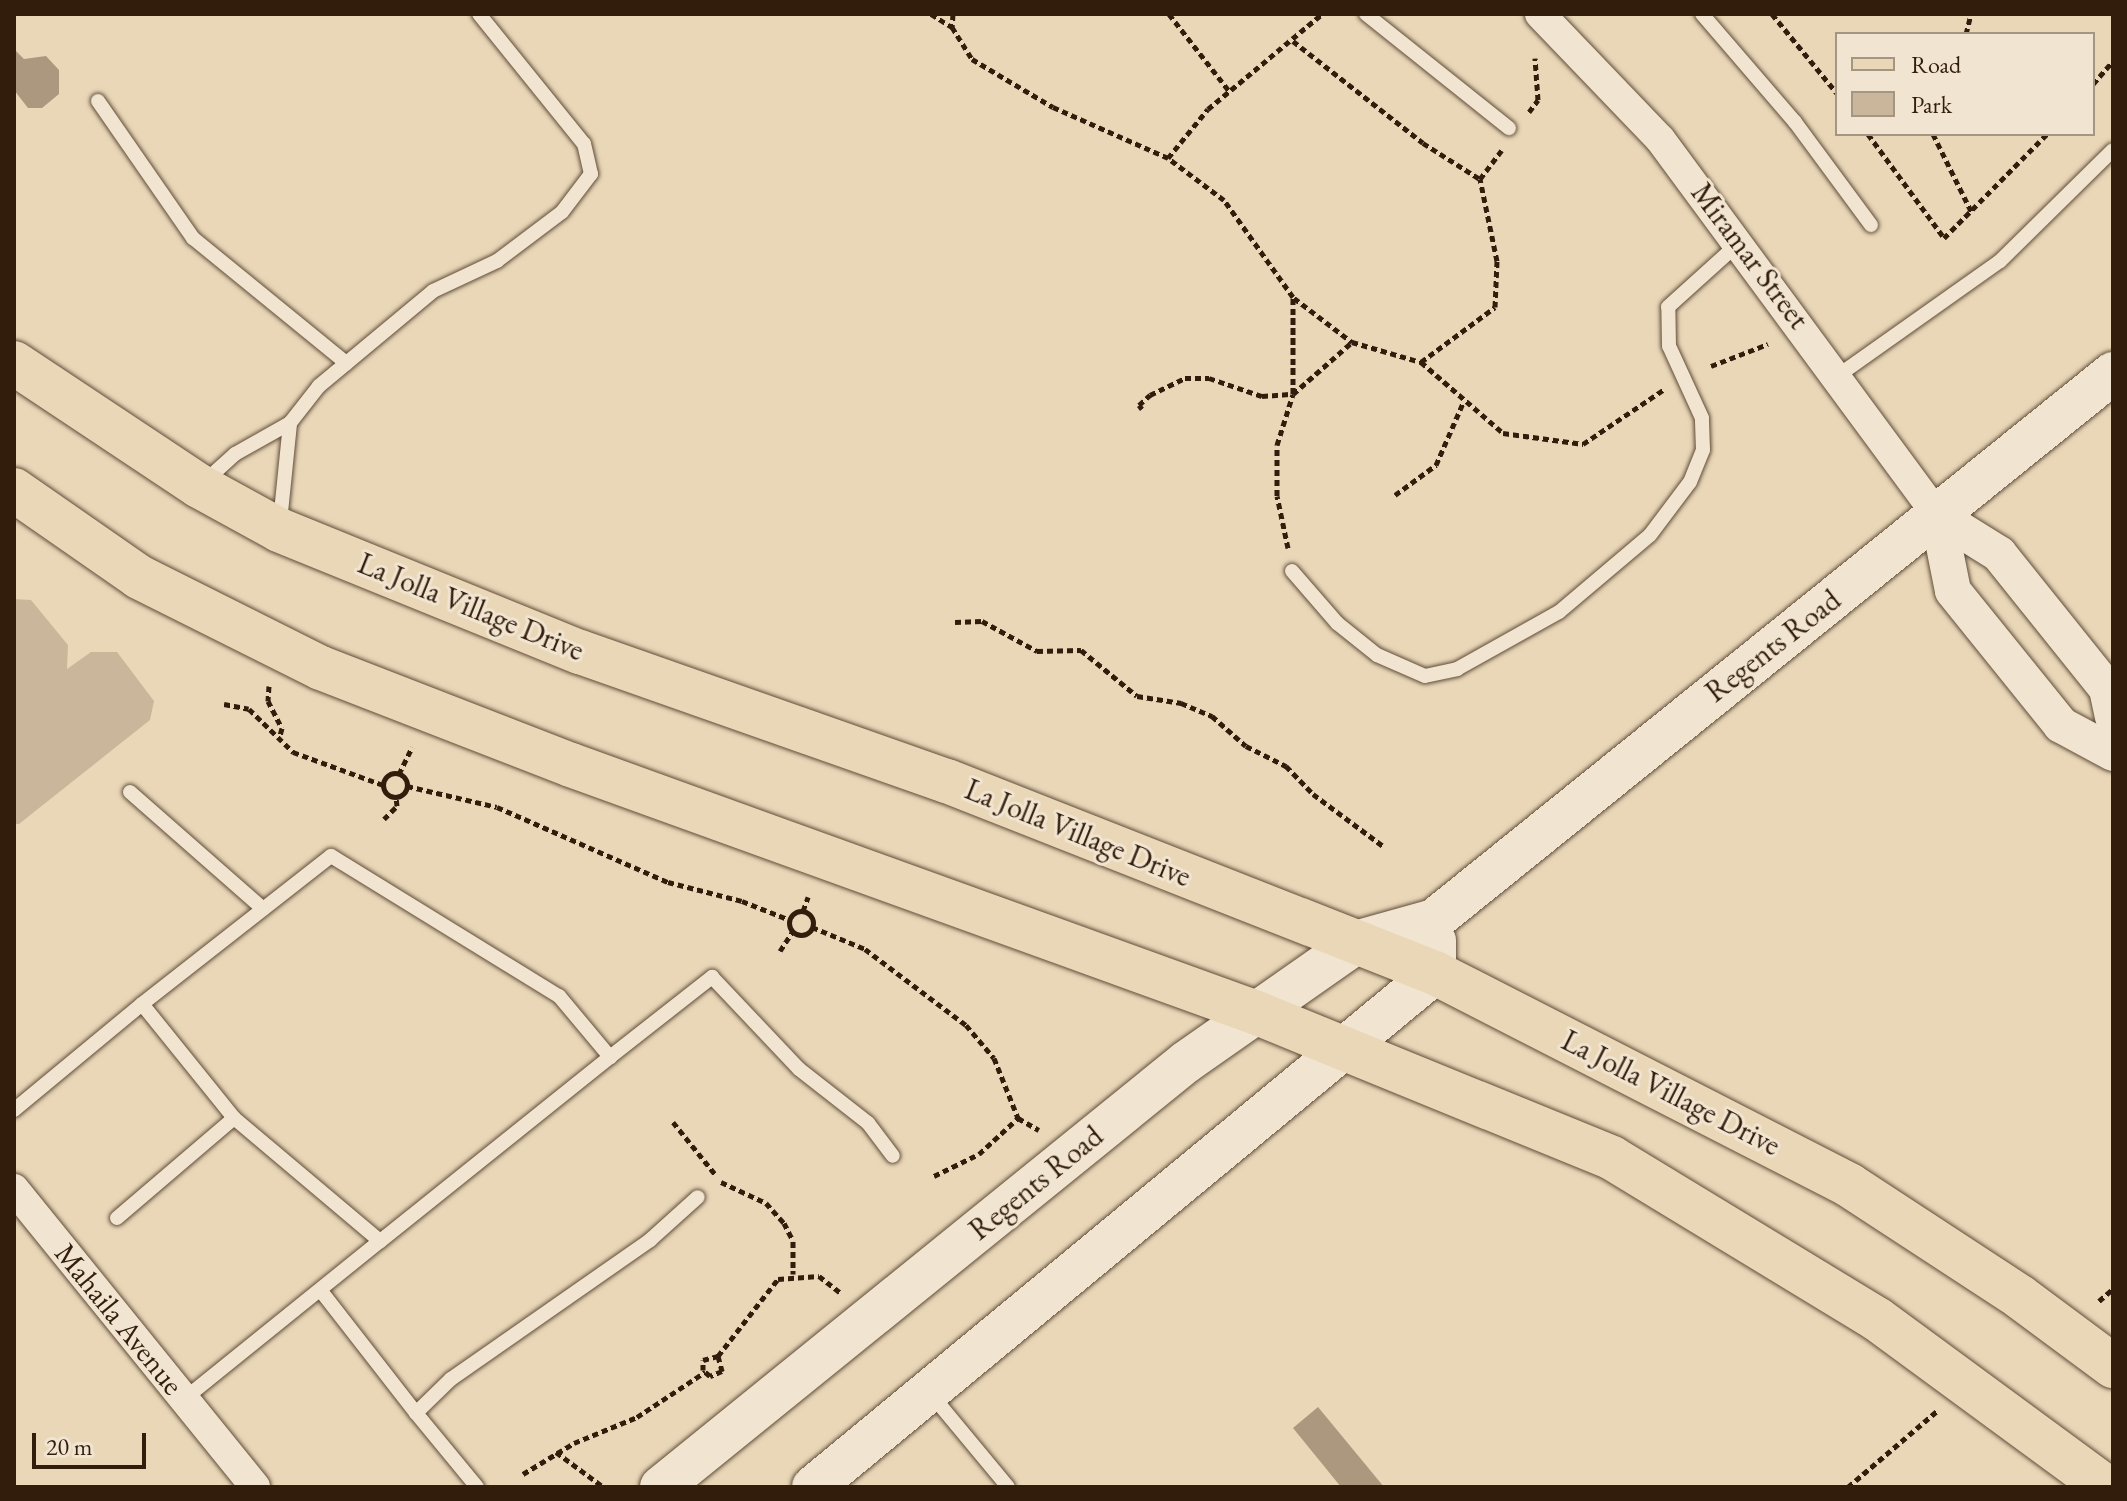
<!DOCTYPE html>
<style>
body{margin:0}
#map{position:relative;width:2127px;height:1501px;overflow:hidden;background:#e9d7b8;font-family:"EB Garamond",serif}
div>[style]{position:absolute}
.green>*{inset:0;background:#cab79b}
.water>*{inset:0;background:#ab987e}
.path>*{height:5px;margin-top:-2.5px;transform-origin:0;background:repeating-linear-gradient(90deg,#321d0d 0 6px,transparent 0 10px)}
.path>.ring{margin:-2.5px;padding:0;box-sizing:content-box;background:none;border:5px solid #321d0d;border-radius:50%}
.roads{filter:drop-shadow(0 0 2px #604c38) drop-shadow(0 0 2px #604c38)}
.service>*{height:14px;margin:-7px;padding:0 7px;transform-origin:7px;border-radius:7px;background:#f1e5d1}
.minor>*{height:30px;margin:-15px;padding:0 15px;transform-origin:15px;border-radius:15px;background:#f1e5d1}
.tertiary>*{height:36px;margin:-18px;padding:0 18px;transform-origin:18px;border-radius:18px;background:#f1e5d1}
.secondary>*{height:42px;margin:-21px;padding:0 21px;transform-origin:21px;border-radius:21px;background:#f1e5d1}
.primary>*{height:44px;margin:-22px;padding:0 22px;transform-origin:22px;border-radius:22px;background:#e9d7b8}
span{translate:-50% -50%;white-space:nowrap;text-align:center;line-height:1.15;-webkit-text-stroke:6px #f1e5d1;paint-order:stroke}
.street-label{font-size:30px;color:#321d0d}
.frame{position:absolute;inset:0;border:16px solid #321d0d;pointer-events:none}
.legend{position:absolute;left:1835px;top:32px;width:260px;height:104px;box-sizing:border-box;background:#f1e5d1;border:2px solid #a59583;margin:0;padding:10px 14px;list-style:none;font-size:24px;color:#321d0d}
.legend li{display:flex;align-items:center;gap:16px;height:40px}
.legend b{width:40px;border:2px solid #a59583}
.scale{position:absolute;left:32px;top:1433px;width:114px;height:36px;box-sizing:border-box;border:4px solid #321d0d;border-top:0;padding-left:10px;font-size:24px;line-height:28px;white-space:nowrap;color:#321d0d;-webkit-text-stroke:6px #f1e5d1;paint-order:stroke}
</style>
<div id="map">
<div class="green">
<i style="clip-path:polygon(14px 599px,31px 600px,68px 645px,67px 669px,91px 652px,117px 652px,154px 701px,150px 720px,19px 824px,14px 824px)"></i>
</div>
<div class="water">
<i style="clip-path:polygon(14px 49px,24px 59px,46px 56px,59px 70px,59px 94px,42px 108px,28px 108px,14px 90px)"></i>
<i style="clip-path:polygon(1318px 1407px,1384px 1487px,1341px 1487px,1293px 1428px)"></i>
</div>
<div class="path">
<i style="left:931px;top:14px;width:25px;rotate:32deg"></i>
<i style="left:953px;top:14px;width:13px;rotate:94deg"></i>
<i style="left:952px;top:27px;width:38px;rotate:58deg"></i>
<i style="left:972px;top:59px;width:94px;rotate:30.7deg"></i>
<i style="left:1053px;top:107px;width:126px;rotate:23.9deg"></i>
<i style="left:1169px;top:14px;width:99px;rotate:52deg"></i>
<i style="left:1772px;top:14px;width:102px;rotate:50.6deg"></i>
<i style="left:1966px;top:34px;width:21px;rotate:-76deg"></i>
<i style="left:1293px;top:41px;width:165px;rotate:38.1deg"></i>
<i style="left:1423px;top:143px;width:67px;rotate:32.3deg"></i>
<i style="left:2093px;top:84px;width:30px;rotate:-49deg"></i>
<i style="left:1529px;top:112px;width:15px;rotate:-53deg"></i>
<i style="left:1538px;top:100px;width:42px;rotate:-94.1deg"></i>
<i style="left:1868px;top:134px;width:129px;rotate:53.8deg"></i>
<i style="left:1944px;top:238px;width:146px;rotate:-45.3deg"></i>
<i style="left:1933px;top:134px;width:88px;rotate:63.7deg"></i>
<i style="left:1294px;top:298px;width:73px;rotate:37.2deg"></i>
<i style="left:1352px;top:342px;width:72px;rotate:16.2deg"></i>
<i style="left:1421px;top:362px;width:108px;rotate:40.9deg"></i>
<i style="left:1503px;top:433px;width:81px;rotate:7.8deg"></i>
<i style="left:1583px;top:444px;width:97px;rotate:-34deg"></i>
<i style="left:1421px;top:362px;width:92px;rotate:-36.6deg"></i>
<i style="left:1495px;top:307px;width:46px;rotate:-87.5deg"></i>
<i style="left:1497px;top:261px;width:84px;rotate:-101.7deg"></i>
<i style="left:1480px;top:179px;width:36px;rotate:-53deg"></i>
<i style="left:1711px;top:366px;width:61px;rotate:-21.1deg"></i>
<i style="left:1142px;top:409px;width:5px;rotate:-127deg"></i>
<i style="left:1139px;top:405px;width:15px;rotate:-42deg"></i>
<i style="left:1150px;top:395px;width:39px;rotate:-26deg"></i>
<i style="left:1185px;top:378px;width:24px"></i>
<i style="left:1209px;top:378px;width:56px;rotate:18.8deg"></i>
<i style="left:1262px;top:396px;width:31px;rotate:-4deg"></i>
<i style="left:1293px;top:394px;width:79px;rotate:-41.4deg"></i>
<i style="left:1395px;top:495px;width:51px;rotate:-36.2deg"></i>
<i style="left:1436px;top:465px;width:68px;rotate:-66.5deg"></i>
<i style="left:1288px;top:548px;width:53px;rotate:-101.9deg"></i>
<i style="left:1277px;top:496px;width:51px;rotate:-90deg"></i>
<i style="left:1277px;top:445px;width:53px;rotate:-72.6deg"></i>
<i style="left:1293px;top:394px;width:97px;rotate:-90deg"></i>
<i style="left:1293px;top:297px;width:119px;rotate:-125.4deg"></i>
<i style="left:1224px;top:200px;width:70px;rotate:-143.1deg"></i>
<i style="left:1168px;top:158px;width:63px;rotate:-50.8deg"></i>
<i style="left:1208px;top:109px;width:148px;rotate:-39.8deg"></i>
<i style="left:955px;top:622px;width:27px;rotate:-2deg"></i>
<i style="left:982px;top:621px;width:63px;rotate:28.6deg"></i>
<i style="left:1037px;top:651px;width:44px;rotate:-1.3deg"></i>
<i style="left:1081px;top:650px;width:72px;rotate:39.4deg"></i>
<i style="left:1137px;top:696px;width:45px;rotate:9deg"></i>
<i style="left:1181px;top:703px;width:34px;rotate:23deg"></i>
<i style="left:1212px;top:716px;width:45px;rotate:41.4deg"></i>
<i style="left:1246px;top:746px;width:45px;rotate:26.6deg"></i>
<i style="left:1286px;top:766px;width:39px;rotate:46deg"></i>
<i style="left:1313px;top:794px;width:87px;rotate:36.6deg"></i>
<i style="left:269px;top:686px;width:15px;rotate:94deg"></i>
<i style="left:268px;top:701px;width:30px;rotate:63deg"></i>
<i style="left:282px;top:728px;width:11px;rotate:105deg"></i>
<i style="left:224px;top:704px;width:25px;rotate:11deg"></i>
<i style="left:249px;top:709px;width:62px;rotate:44.3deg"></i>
<i style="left:293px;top:752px;width:96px;rotate:20.1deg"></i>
<i class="ring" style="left:383px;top:773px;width:19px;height:19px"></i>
<i style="left:399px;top:774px;width:30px;rotate:-64deg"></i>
<i style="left:407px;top:786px;width:92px;rotate:13.1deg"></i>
<i style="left:497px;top:807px;width:187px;rotate:23.7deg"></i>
<i style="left:668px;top:882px;width:76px;rotate:14.4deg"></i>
<i style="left:742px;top:901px;width:52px;rotate:21.6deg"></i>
<i style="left:384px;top:819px;width:18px;rotate:-45deg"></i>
<i style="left:397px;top:806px;width:9px;rotate:-96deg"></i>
<i style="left:803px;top:911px;width:15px;rotate:-70deg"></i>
<i class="ring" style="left:789px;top:911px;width:19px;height:19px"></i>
<i style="left:812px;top:927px;width:57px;rotate:22.5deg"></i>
<i style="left:865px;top:949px;width:126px;rotate:37deg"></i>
<i style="left:966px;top:1025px;width:43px;rotate:49.7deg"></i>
<i style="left:994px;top:1058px;width:65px;rotate:68.2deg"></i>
<i style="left:1018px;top:1118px;width:24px;rotate:30deg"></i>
<i style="left:780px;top:951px;width:24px;rotate:-57deg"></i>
<i style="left:673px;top:1122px;width:67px;rotate:51.1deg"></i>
<i style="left:934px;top:1176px;width:50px;rotate:-26.1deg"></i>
<i style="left:979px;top:1154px;width:53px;rotate:-42.7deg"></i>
<i style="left:721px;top:1182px;width:50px;rotate:25deg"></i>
<i style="left:766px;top:1203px;width:27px;rotate:48deg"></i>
<i style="left:784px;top:1223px;width:20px;rotate:63deg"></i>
<i style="left:793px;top:1241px;width:33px;rotate:90deg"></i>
<i style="left:2099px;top:1301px;width:18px;rotate:-41deg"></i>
<i style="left:718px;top:1356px;width:16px;rotate:75deg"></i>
<i style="left:722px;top:1371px;width:13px;rotate:157deg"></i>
<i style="left:710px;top:1376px;width:9px;rotate:-139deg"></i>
<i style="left:703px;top:1370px;width:10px;rotate:-90deg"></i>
<i style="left:703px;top:1360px;width:16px;rotate:-15deg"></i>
<i style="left:718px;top:1356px;width:98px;rotate:-52.1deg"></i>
<i style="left:778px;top:1279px;width:41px;rotate:-4.2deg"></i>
<i style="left:819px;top:1276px;width:28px;rotate:38deg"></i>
<i style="left:556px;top:1452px;width:56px;rotate:36.3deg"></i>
<i style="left:523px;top:1474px;width:60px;rotate:-31.3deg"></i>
<i style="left:574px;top:1443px;width:68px;rotate:-22.4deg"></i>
<i style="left:637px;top:1417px;width:82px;rotate:-33.5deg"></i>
<i style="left:1848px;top:1487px;width:117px;rotate:-40.5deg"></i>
</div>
<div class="roads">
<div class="service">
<i style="left:1366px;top:14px;width:183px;rotate:38.6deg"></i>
<i style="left:1702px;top:14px;width:143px;rotate:49.3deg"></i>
<i style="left:1795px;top:122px;width:128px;rotate:53.6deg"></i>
<i style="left:98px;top:101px;width:167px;rotate:55.3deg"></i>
<i style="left:193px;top:238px;width:198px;rotate:39.2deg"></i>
<i style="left:1839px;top:375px;width:197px;rotate:-35.3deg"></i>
<i style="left:2000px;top:261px;width:158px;rotate:-44.5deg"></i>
<i style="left:203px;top:483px;width:43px;rotate:-42.2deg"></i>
<i style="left:235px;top:454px;width:63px;rotate:-29.4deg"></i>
<i style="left:290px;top:423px;width:47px;rotate:-51.9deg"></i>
<i style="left:319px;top:386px;width:148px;rotate:-39.8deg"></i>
<i style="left:433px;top:291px;width:71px;rotate:-25.1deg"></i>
<i style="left:497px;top:261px;width:81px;rotate:-37deg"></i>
<i style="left:562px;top:212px;width:48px;rotate:-52.7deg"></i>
<i style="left:591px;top:174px;width:31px;rotate:-103deg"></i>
<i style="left:584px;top:144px;width:167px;rotate:-128.9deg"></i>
<i style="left:280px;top:522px;width:100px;rotate:-84.2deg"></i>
<i style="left:1292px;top:571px;width:69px;rotate:49.1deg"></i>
<i style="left:1337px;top:623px;width:51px;rotate:38.7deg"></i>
<i style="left:1377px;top:655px;width:52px;rotate:23.6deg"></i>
<i style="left:1425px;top:676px;width:33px;rotate:-12deg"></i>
<i style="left:1457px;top:669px;width:117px;rotate:-29.2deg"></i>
<i style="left:1559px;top:612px;width:119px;rotate:-40.2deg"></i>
<i style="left:1650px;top:535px;width:66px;rotate:-53deg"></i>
<i style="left:1690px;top:482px;width:35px;rotate:-68deg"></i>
<i style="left:1703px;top:450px;width:32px;rotate:-92deg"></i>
<i style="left:1702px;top:418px;width:79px;rotate:-114.6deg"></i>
<i style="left:1669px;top:346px;width:39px;rotate:-91deg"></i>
<i style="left:1668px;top:307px;width:97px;rotate:-42.1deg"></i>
<i style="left:130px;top:792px;width:177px;rotate:41.3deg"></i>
<i style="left:142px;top:1004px;width:240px;rotate:-38.1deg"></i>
<i style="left:331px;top:856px;width:268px;rotate:31.6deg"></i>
<i style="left:559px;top:996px;width:80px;rotate:50.1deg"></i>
<i style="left:610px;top:1057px;width:295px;rotate:141.3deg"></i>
<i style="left:610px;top:1057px;width:130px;rotate:-38.1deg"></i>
<i style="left:712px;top:977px;width:127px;rotate:46.6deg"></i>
<i style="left:799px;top:1069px;width:88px;rotate:38deg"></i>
<i style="left:868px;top:1123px;width:41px;rotate:52.9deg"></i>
<i style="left:14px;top:1110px;width:166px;rotate:-39.6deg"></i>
<i style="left:142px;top:1004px;width:146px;rotate:51.1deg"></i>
<i style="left:234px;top:1118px;width:191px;rotate:40.1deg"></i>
<i style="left:380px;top:1241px;width:252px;rotate:141.1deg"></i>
<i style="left:117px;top:1218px;width:154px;rotate:-40.5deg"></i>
<i style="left:321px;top:1291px;width:155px;rotate:52.1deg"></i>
<i style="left:416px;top:1413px;width:49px;rotate:-44.2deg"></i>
<i style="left:451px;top:1379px;width:243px;rotate:-34.9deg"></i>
<i style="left:650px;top:1240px;width:64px;rotate:-41.9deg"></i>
<i style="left:930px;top:1393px;width:122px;rotate:50.3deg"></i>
<i style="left:416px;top:1413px;width:96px;rotate:50.5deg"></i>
</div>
<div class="minor">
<i style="left:1540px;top:14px;width:173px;rotate:46.2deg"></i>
<i style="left:1660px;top:139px;width:468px;rotate:53.6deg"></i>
<i style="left:14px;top:1189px;width:383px;rotate:51deg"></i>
</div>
<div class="tertiary">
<i style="left:1938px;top:516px;width:76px;rotate:78.7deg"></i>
<i style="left:1953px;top:591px;width:172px;rotate:51.1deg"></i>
<i style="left:2061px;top:725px;width:59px;rotate:28.3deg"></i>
<i style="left:1938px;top:516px;width:72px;rotate:31.9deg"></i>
<i style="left:1999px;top:554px;width:173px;rotate:51.3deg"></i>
<i style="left:2107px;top:689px;width:29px;rotate:78deg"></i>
</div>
<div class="secondary">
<i style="left:661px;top:1487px;width:675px;rotate:-38.99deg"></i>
<i style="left:1186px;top:1062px;width:211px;rotate:-35deg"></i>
<i style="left:1359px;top:941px;width:78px;rotate:-15.6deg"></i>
<i style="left:1434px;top:920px;width:872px;rotate:-38.85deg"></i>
<i style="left:813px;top:1487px;width:807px;rotate:-39.57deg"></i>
<i style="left:1435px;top:973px;width:32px;rotate:-90deg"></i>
</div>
<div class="primary">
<i style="left:14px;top:363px;width:222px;rotate:33.6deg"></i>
<i style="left:199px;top:486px;width:91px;rotate:28.8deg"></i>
<i style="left:279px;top:530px;width:325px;rotate:22.1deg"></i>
<i style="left:580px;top:652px;width:389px;rotate:19.4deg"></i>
<i style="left:947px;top:781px;width:524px;rotate:21.48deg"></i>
<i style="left:1435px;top:973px;width:465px;rotate:27.1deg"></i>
<i style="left:1849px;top:1185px;width:204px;rotate:33.2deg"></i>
<i style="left:2020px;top:1297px;width:116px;rotate:36.6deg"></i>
<i style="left:14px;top:490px;width:152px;rotate:34.8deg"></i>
<i style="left:139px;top:577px;width:203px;rotate:26.6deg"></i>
<i style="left:321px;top:668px;width:268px;rotate:21.2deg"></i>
<i style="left:571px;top:765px;width:729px;rotate:19.88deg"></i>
<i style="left:1257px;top:1013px;width:383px;rotate:22.2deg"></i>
<i style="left:1612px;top:1158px;width:310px;rotate:31.3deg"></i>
<i style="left:1877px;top:1319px;width:284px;rotate:36.3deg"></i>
</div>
</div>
<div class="street-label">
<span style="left:1750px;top:256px;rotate:53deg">Miramar Street</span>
<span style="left:471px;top:607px;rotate:22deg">La Jolla Village Drive</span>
<span style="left:1773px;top:646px;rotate:-38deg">Regents Road</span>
<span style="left:1078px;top:833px;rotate:22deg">La Jolla Village Drive</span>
<span style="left:1671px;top:1093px;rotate:27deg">La Jolla Village Drive</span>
<span style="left:1036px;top:1183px;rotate:-39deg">Regents Road</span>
<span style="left:119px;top:1319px;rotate:51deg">Mahaila Avenue</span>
</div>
<div class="frame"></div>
<ul class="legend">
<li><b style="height:10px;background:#e9d7b8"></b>Road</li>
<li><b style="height:22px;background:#cab79b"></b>Park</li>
</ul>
<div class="scale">20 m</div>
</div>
